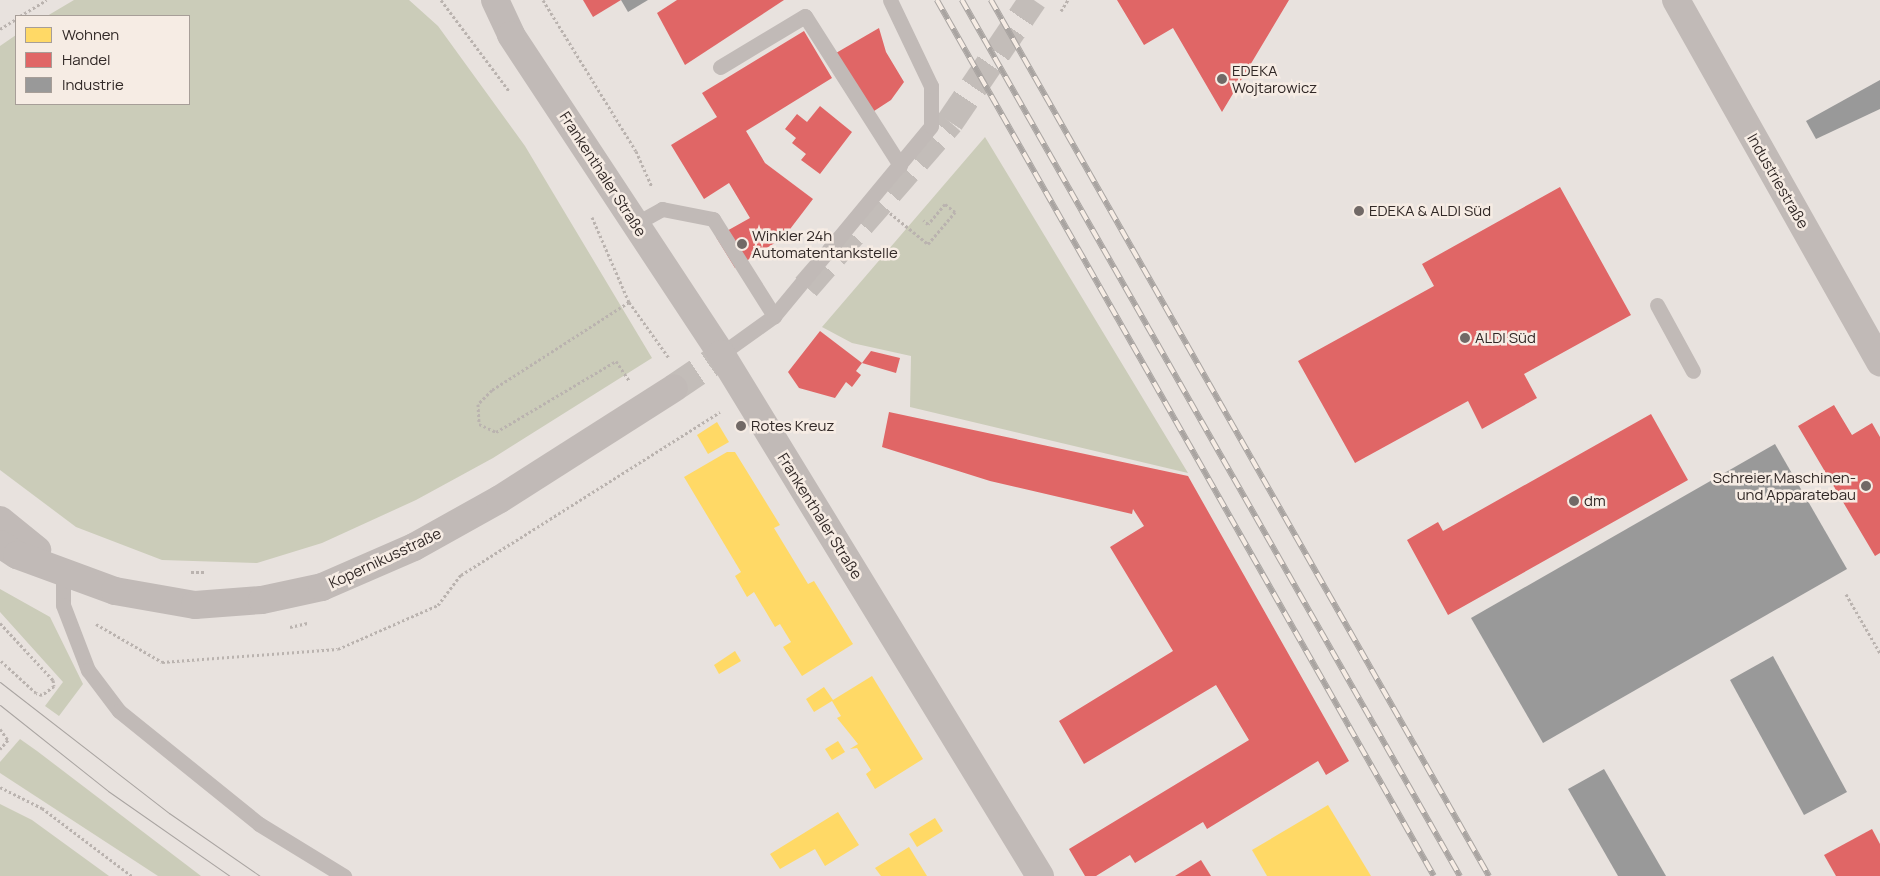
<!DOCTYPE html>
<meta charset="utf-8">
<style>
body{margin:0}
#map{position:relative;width:1880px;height:876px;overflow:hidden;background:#e8e2de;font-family:Manrope,sans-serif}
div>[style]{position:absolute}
.green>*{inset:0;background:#cbccb9}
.homes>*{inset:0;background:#ffd966}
.shops>*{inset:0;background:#e06666}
.industry>*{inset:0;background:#999}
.tertiary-tunnel>*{height:28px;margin-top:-14px;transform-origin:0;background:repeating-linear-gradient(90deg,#c3bdb9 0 28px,transparent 0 42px)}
.path>*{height:3px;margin-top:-1.5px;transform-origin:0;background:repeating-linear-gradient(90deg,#bab3af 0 2.5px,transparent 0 5px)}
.service>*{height:15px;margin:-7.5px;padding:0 7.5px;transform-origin:7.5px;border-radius:7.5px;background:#c1bab7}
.tertiary>*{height:28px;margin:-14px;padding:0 14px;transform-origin:14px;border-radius:14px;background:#c1bab7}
.tram>*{height:1px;margin:-0.5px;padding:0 0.5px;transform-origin:0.5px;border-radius:0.5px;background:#a9a4a1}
.rail>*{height:5.5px;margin-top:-2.75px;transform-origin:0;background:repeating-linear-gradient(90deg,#f6ece4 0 11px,#a9a4a1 0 22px);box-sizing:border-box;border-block:1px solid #a9a4a1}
.dots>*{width:14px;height:14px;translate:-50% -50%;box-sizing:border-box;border:2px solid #f6ece4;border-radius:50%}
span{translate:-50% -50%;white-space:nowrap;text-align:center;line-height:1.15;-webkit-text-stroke:5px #f6ece4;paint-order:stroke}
.poi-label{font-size:15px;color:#312826}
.left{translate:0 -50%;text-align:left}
.right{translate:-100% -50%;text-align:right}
.street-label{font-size:15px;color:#312826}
.legend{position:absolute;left:15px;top:15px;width:175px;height:90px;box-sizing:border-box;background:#f6ece4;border:1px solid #a79e98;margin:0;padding:6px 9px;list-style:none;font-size:15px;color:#312826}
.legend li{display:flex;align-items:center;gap:10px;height:25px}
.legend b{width:25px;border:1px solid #a79e98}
</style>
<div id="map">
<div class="green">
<i style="clip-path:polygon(74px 0,409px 0,438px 26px,525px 146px,652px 358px,493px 458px,416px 500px,322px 543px,257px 563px,162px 560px,76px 527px,0 470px,0 46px,16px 35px,16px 104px,189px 104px,189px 16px,47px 16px)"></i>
<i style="clip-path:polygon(985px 137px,1188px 473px,910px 407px,911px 356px,852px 343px,822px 327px)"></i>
<i style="clip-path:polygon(0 589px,50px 617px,83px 684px,59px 716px,45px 706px,63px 682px,0 612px)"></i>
<i style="clip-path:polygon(20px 739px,37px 751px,201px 876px,158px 876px,0 773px,0 762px)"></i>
<i style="clip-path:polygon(0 804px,32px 820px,109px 876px,0 876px)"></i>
</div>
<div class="homes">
<i style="clip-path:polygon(717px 422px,729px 442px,708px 454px,697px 435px)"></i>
<i style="clip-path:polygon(727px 452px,735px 452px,780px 525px,774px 528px,808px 584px,814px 581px,853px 644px,802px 676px,783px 647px,791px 642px,780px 624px,775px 627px,754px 592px,747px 597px,735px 576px,741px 572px,684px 477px)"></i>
<i style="clip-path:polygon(735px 651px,741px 661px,719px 674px,714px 665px)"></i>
<i style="clip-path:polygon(872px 676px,923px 759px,875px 789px,866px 774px,871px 770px,857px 748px,850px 749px,858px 744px,837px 718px,841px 716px,832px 701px,814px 712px,806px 699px,824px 687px,833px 700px)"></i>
<i style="clip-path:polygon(838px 741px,845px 752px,832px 760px,825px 749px)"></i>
<i style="clip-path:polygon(1328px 805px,1371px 876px,1267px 876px,1252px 850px)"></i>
<i style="clip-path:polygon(838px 812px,859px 845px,825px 866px,815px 849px,780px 869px,770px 854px)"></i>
<i style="clip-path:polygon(935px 818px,943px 831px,917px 847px,909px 834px)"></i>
<i style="clip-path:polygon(909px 847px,927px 876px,881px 876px,875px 868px)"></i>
</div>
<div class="shops">
<i style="clip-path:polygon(583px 0,621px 0,593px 17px)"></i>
<i style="clip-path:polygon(677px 0,784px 0,685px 65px,657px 13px)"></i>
<i style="clip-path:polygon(1117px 0,1289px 0,1222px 112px,1173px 28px,1144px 45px)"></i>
<i style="clip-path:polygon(879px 28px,886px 52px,904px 82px,891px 100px,871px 113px,836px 53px)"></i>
<i style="clip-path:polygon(804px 31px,832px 78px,746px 131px,765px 163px,813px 199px,784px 237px,735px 268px,716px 237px,750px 218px,729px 183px,704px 199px,671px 145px,717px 117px,702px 93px)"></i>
<i style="clip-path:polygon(820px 106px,852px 132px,820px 174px,801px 160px,806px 154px,792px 143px,796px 138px,785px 129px,797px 114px,807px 122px)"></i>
<i style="clip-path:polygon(1560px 187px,1631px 315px,1524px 374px,1537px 398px,1482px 429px,1468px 401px,1355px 463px,1298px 361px,1434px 286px,1422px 264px)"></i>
<i style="clip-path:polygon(820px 331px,862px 363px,856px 371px,861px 375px,852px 387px,846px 382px,835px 398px,799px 388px,788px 372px)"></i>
<i style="clip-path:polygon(871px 351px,900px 358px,896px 373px,862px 363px)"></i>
<i style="clip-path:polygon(1834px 405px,1852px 435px,1872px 423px,1880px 437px,1880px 553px,1875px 556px,1798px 426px)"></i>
<i style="clip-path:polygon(889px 412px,1188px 476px,1349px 761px,1326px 775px,1318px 761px,1207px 829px,1203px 822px,1135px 863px,1130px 855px,1096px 876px,1085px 876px,1069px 849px,1249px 740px,1216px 685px,1084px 764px,1059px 721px,1173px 651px,1110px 547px,1144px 526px,1133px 509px,1132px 514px,990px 481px,882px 447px)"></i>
<i style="clip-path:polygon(1651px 414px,1688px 480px,1448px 615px,1407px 540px,1438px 522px,1443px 531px)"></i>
<i style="clip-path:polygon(1872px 829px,1880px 844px,1880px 876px,1836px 876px,1824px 855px)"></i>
<i style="clip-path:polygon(1201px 860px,1211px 876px,1175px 876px)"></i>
</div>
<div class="industry">
<i style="clip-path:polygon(621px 0,648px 0,628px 12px)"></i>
<i style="clip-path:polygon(1880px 80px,1880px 109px,1816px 139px,1806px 121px)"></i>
<i style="clip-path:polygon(1775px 444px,1847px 569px,1543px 743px,1471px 618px)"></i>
<i style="clip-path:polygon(1773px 656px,1847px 792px,1804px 815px,1730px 680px)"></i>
<i style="clip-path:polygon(1604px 769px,1666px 876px,1618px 876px,1568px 789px)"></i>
</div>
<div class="tertiary-tunnel">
<i style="left:806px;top:287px;width:219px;rotate:-48.9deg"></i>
<i style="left:950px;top:122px;width:148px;rotate:-55.8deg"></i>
<i style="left:674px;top:388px;width:82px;rotate:-34.1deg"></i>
</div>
<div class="path">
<i style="left:441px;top:0;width:114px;rotate:53.2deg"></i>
<i style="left:543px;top:0;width:177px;rotate:58.4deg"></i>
<i style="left:636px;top:151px;width:39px;rotate:66deg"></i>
<i style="left:1061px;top:11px;width:13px;rotate:-58deg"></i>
<i style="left:20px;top:16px;width:31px;rotate:-31deg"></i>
<i style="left:0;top:29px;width:19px;rotate:-32deg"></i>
<i style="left:890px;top:213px;width:49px;rotate:39.2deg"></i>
<i style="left:928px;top:244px;width:42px;rotate:-49.8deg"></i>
<i style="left:955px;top:212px;width:13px;rotate:-141deg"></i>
<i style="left:945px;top:204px;width:26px;rotate:130deg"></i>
<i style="left:928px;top:224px;width:6px;rotate:-141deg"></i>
<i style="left:592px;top:217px;width:93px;rotate:66.5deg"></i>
<i style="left:629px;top:302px;width:69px;rotate:54.5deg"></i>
<i style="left:629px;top:302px;width:163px;rotate:147.3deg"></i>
<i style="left:492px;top:390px;width:20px;rotate:135deg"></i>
<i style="left:478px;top:404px;width:20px;rotate:87deg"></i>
<i style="left:479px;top:424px;width:19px;rotate:25deg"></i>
<i style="left:496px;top:432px;width:139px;rotate:-30.6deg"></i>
<i style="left:616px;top:361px;width:23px;rotate:56deg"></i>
<i style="left:191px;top:572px;width:14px"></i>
<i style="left:1846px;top:594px;width:68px;rotate:60deg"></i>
<i style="left:0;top:623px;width:78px;rotate:47.1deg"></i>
<i style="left:53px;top:680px;width:6px;rotate:81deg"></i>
<i style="left:54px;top:686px;width:15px;rotate:143deg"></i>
<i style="left:42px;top:695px;width:6px;rotate:-162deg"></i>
<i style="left:36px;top:693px;width:49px;rotate:-137.5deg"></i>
<i style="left:96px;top:624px;width:76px;rotate:29.9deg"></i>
<i style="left:162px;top:662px;width:176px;rotate:-4.2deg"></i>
<i style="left:338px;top:649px;width:109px;rotate:-23.7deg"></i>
<i style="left:438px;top:605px;width:38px;rotate:-53deg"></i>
<i style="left:461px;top:575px;width:306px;rotate:-32.2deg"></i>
<i style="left:290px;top:627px;width:18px;rotate:-13deg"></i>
<i style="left:0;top:729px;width:14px;rotate:54deg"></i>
<i style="left:8px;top:740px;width:12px;rotate:132deg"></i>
<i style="left:0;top:787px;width:47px;rotate:26.6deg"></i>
<i style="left:42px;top:808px;width:113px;rotate:37.1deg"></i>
</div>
<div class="service">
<i style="left:720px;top:67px;width:99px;rotate:-31deg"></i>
<i style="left:805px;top:16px;width:177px;rotate:57.5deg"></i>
<i style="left:635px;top:224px;width:31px;rotate:-29deg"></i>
<i style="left:662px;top:209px;width:52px;rotate:11.1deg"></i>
<i style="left:713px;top:219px;width:115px;rotate:57.8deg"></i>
<i style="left:1657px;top:305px;width:75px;rotate:61.4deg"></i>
<i style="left:721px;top:354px;width:65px;rotate:-35.6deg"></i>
<i style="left:774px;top:316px;width:246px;rotate:-50.4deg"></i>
<i style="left:931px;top:126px;width:40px;rotate:-90deg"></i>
<i style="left:931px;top:86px;width:95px;rotate:-115.5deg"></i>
<i style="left:63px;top:572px;width:33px;rotate:90deg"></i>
<i style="left:63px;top:605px;width:70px;rotate:69deg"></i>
<i style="left:88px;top:670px;width:51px;rotate:52.9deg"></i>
<i style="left:119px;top:711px;width:180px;rotate:38.9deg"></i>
<i style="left:259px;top:824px;width:100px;rotate:31.5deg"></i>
</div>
<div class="tertiary">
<i style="left:495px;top:0;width:38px;rotate:65deg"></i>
<i style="left:511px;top:35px;width:382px;rotate:56.6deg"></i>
<i style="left:721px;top:354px;width:612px;rotate:58.57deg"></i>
<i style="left:1676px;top:0;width:416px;rotate:60.6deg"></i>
<i style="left:0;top:520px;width:48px;rotate:39deg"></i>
<i style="left:0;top:544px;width:20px;rotate:33deg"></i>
<i style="left:17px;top:555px;width:104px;rotate:20.2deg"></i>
<i style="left:115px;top:591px;width:81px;rotate:9.9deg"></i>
<i style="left:195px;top:605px;width:67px;rotate:-4.3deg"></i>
<i style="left:262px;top:600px;width:61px;rotate:-12.2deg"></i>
<i style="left:322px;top:587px;width:100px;rotate:-23.5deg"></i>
<i style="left:414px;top:547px;width:98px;rotate:-29.2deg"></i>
<i style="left:500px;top:499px;width:206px;rotate:-32.5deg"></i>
</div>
<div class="tram">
<i style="left:0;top:682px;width:214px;rotate:37.8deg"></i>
<i style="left:169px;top:813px;width:111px;rotate:34.7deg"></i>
<i style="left:0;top:705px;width:138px;rotate:38.5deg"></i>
<i style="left:108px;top:791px;width:149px;rotate:34.9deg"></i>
</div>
<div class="rail">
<i style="left:937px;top:0;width:1007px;rotate:60.43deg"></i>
<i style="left:962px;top:0;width:1008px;rotate:60.38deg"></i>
<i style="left:991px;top:0;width:1008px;rotate:60.38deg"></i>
</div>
<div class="dots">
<i style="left:1222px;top:79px;background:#716966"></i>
<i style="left:1359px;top:211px;background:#716966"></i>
<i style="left:742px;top:244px;background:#716966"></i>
<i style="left:1465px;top:338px;background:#716966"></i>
<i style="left:741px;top:426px;background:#716966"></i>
<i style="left:1866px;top:486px;background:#716966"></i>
<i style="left:1574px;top:501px;background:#716966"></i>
</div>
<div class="poi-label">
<span class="left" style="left:1232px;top:79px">EDEKA<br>Wojtarowicz</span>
<span class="left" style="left:1369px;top:211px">EDEKA &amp; ALDI Süd</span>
<span class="left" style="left:752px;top:244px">Winkler 24h<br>Automatentankstelle</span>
<span class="left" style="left:1475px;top:338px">ALDI Süd</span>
<span class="left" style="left:751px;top:426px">Rotes Kreuz</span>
<span class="right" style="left:1856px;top:486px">Schreier Maschinen-<br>und Apparatebau</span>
<span class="left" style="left:1584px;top:501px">dm</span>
</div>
<div class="street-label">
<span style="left:603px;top:174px;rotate:57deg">Frankenthaler Straße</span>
<span style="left:1778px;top:181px;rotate:60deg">Industriestraße</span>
<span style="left:820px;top:516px;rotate:58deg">Frankenthaler Straße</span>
<span style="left:385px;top:558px;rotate:-25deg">Kopernikusstraße</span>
</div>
<ul class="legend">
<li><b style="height:14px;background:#ffd966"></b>Wohnen</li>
<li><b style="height:14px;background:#e06666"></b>Handel</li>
<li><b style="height:14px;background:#999"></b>Industrie</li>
</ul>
</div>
